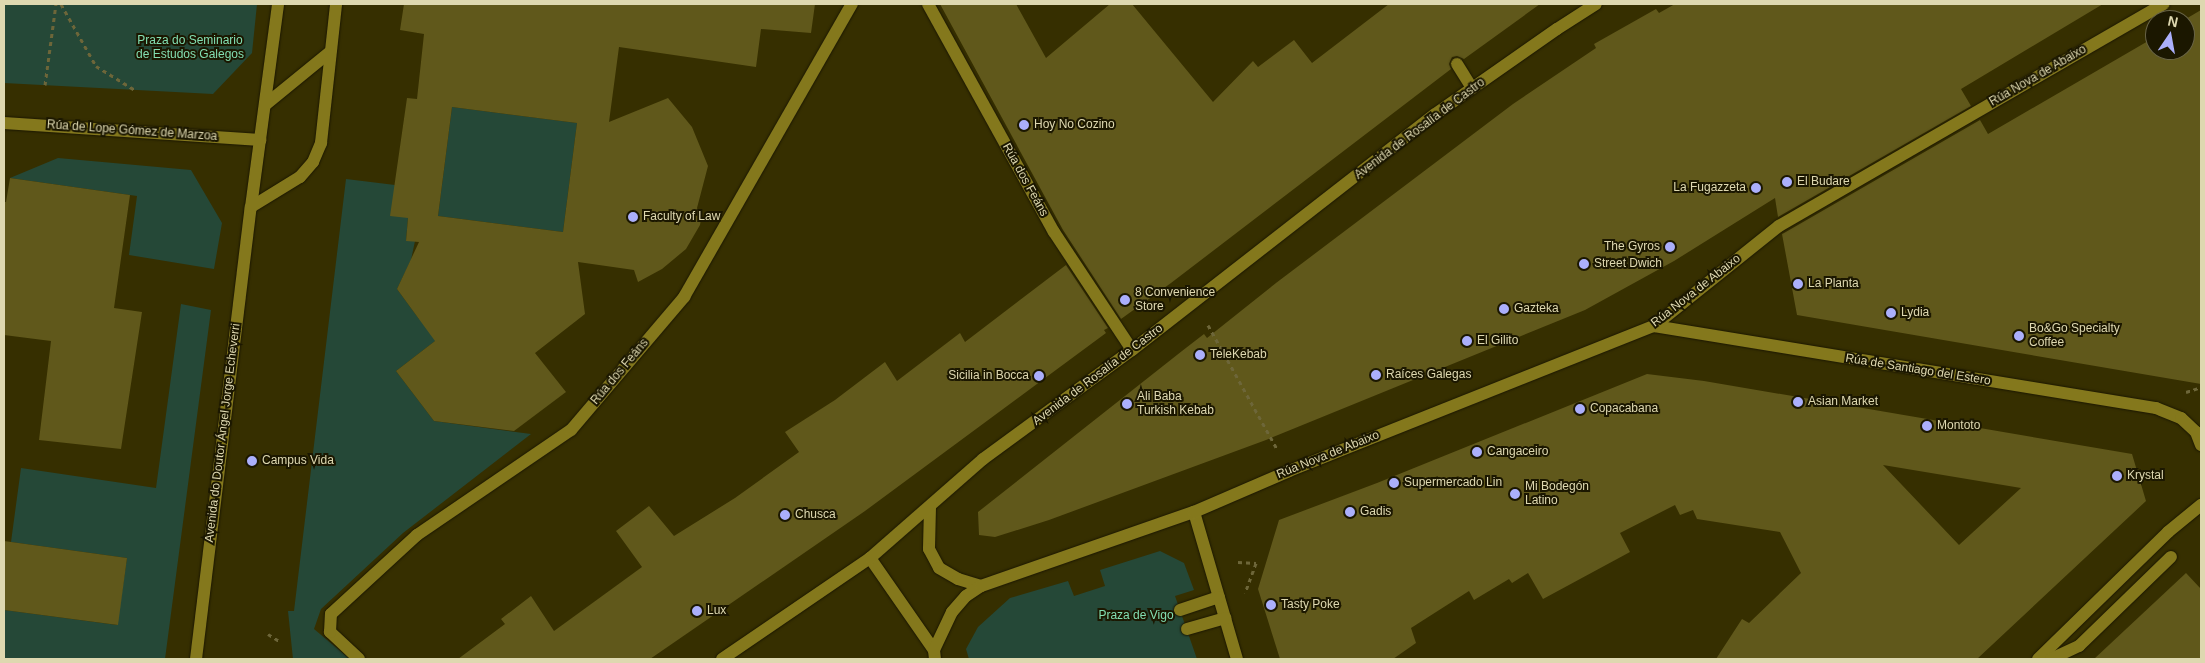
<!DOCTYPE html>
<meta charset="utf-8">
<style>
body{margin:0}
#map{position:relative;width:2205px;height:663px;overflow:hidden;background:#362f00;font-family:Arial,sans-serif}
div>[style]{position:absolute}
.green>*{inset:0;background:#254837}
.building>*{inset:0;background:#60581b}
.path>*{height:3px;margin-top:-1.5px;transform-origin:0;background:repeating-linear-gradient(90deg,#6d6639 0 4px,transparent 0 8px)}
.roads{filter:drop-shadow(0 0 1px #1b1700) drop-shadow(0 0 1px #1b1700)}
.minor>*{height:12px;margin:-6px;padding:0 6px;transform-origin:6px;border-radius:6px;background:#84781c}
.dots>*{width:14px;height:14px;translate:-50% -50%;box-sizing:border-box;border:2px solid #1b1700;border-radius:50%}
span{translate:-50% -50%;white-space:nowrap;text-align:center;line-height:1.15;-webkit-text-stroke:4px #1b1700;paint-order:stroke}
.park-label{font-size:12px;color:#82deb1}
.street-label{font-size:12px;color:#ded8b0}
.poi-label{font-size:12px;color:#ded8b0}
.left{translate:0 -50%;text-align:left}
.right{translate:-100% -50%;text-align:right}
.frame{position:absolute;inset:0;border:5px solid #ded8b0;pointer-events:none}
.north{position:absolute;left:2145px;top:10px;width:50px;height:50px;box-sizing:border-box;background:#1b1700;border:1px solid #696446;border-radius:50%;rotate:12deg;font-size:14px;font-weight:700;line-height:20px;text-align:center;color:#ded8b0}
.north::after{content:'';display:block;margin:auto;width:18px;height:22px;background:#abaffb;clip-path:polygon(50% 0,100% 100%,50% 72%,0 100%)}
</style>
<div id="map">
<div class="green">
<i style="clip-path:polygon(4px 4px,257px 4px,252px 53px,213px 94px,4px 83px)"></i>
<i style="clip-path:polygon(452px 107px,577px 123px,563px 232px,438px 216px)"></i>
<i style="clip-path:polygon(58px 158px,191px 170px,222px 223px,214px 269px,129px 255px,137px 196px,10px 178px)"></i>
<i style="clip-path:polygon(346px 179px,395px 185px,408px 218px,406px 240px,415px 241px,411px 260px,397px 289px,419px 319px,453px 323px,452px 328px,396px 371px,434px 421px,531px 434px,403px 533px,321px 609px,314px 629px,350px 659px,293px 659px,288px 611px,294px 611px)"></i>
<i style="clip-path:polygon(181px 304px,211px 310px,165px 659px,4px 659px,4px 610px,117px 625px,127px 558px,11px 542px,21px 468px,156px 488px)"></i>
<i style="clip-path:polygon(1160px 551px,1184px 563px,1194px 590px,1175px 596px,1197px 659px,969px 659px,966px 649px,978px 627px,1010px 598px,1068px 581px,1074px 596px,1105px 586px,1100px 570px)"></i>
</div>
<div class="building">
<i style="clip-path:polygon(evenodd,404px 4px,815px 4px,811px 33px,761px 29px,756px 67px,619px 47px,609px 122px,668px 98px,692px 127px,708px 166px,697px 208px,701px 219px,700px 225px,686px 249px,662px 269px,638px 282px,634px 270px,578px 262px,585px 314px,535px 353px,566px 392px,514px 431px,434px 421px,396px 371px,435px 341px,397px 289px,419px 242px,406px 241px,408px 218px,390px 216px,407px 98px,417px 99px,424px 34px,400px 30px,404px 4px,452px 107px,577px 123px,563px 232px,438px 216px,452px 107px)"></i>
<i style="clip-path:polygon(940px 4px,1016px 4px,1046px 58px,1110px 4px,1132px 4px,1213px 102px,1253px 61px,1258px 67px,1294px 40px,1312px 63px,1389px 4px,1540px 4px,1464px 59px,1457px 56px,1452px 57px,1449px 64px,1451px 69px,1171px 283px,1121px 319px,1063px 230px)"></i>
<i style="clip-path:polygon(1675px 4px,2103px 4px,1961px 89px,1971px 106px,1778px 217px,1775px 198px,1674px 261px,1585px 310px,1266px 440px,1049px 520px,995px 537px,979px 535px,978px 512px,1182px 351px,1204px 334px,1207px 338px,1276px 283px,1513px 104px,1596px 48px,1594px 44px,1656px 9px,1659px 13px)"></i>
<i style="clip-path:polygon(2201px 10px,2201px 384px,1797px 315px,1782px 234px,1784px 233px,1980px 120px,1988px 134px,2155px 37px,2155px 50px,2185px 50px,2184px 20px)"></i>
<i style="clip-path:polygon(10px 178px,130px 195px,114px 308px,142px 312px,121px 449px,39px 440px,51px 341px,4px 335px,4px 202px,6px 202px)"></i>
<i style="clip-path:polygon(1066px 265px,1108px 328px,1104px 330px,1106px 333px,865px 511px,650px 659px,458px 659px,505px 624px,501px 619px,531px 596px,554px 631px,642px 567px,616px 531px,649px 506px,674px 536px,735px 498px,799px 452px,785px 432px,835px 400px,885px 362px,897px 381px,960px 333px,965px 342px)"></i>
<i style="clip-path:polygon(evenodd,1647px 374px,1704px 381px,2132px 454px,2146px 501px,1977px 659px,1716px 659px,1742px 619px,1749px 623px,1801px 573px,1780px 532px,1697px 519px,1693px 510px,1680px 515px,1675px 505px,1620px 533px,1630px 552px,1543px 599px,1528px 573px,1512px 583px,1509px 579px,1474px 600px,1469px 591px,1411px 628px,1416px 643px,1393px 659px,1280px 659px,1258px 589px,1279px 520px,1377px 483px,1647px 374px,1883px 465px,2021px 488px,1959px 545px,1883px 465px)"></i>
<i style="clip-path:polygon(4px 541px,127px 558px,118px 625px,4px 610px)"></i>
<i style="clip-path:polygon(2186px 573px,2201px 589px,2201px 659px,2094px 659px)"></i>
</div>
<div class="path">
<i style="left:61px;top:4px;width:71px;rotate:60.6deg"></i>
<i style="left:96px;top:66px;width:46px;rotate:31.6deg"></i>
<i style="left:45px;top:85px;width:82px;rotate:-82.3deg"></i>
<i style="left:1208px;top:325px;width:142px;rotate:60.9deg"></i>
<i style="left:2186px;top:392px;width:16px;rotate:-18deg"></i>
<i style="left:1238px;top:562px;width:18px;rotate:3deg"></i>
<i style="left:1256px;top:563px;width:32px;rotate:110deg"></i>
<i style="left:268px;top:634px;width:15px;rotate:32deg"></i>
</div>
<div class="roads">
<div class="minor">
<i style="left:928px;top:4px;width:260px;rotate:61.1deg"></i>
<i style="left:1054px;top:232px;width:141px;rotate:56.5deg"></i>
<i style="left:1457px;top:64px;width:28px;rotate:58deg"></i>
<i style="left:265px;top:105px;width:84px;rotate:-39.2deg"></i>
<i style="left:4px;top:123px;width:257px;rotate:3.8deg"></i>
<i style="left:251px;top:207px;width:57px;rotate:-31.5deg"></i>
<i style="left:300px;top:177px;width:20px;rotate:-49deg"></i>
<i style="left:313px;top:162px;width:21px;rotate:-67deg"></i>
<i style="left:321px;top:143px;width:140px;rotate:-83.8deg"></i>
<i style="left:1654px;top:326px;width:509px;rotate:9.28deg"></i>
<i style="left:2156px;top:408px;width:27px;rotate:22deg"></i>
<i style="left:2181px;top:418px;width:21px;rotate:43deg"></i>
<i style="left:2196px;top:432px;width:14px;rotate:69deg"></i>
<i style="left:930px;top:507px;width:42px;rotate:91.4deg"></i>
<i style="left:929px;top:549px;width:21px;rotate:62deg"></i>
<i style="left:939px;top:568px;width:22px;rotate:30deg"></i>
<i style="left:958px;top:579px;width:24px;rotate:17deg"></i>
<i style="left:1194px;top:512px;width:153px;rotate:73.7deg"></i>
<i style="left:870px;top:558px;width:112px;rotate:55.2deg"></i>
<i style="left:934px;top:650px;width:9px;rotate:84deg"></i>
<i style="left:1180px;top:610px;width:41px;rotate:-18.4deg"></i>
<i style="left:1187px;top:629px;width:40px;rotate:-16deg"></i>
<i style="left:934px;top:650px;width:42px;rotate:-64.7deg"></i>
<i style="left:952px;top:612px;width:21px;rotate:-49deg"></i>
<i style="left:966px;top:596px;width:18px;rotate:-34deg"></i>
<i style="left:981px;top:586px;width:225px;rotate:-19.2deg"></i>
<i style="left:1194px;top:512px;width:103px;rotate:-23.3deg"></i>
<i style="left:1289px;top:471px;width:393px;rotate:-21.7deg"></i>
<i style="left:1654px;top:326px;width:160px;rotate:-38.7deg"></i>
<i style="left:1779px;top:226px;width:444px;rotate:-30deg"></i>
<i style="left:196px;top:659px;width:455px;rotate:-83.1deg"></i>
<i style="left:251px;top:207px;width:205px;rotate:-82.4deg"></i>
<i style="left:359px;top:659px;width:40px;rotate:-137deg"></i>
<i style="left:330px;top:632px;width:18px;rotate:-87deg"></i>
<i style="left:331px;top:614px;width:117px;rotate:-42.6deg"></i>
<i style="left:417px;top:535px;width:186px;rotate:-34.3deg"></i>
<i style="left:571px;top:430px;width:175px;rotate:-49.6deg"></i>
<i style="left:684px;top:297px;width:338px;rotate:-60.2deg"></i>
<i style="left:722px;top:659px;width:179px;rotate:-34.3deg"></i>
<i style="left:870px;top:558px;width:150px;rotate:-41.2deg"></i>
<i style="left:983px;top:459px;width:185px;rotate:-36.2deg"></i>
<i style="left:1132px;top:350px;width:383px;rotate:-37.9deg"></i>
<i style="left:1434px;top:115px;width:150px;rotate:-35deg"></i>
<i style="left:1557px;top:29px;width:46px;rotate:-32.7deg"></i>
<i style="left:2038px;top:659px;width:182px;rotate:-44.3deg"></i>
<i style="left:2168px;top:532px;width:43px;rotate:-39.3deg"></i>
<i style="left:2051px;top:659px;width:31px;rotate:-25deg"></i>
<i style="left:2079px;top:646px;width:128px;rotate:-44.1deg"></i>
</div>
</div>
<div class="dots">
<i style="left:1024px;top:125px;background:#abaffb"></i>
<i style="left:1787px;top:182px;background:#abaffb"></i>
<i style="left:1756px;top:188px;background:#abaffb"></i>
<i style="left:633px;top:217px;background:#abaffb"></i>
<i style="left:1670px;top:247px;background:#abaffb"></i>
<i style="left:1584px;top:264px;background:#abaffb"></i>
<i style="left:1798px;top:284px;background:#abaffb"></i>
<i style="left:1125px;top:300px;background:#abaffb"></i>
<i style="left:1504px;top:309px;background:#abaffb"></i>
<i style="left:1891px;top:313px;background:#abaffb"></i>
<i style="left:2019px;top:336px;background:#abaffb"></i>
<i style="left:1467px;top:341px;background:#abaffb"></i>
<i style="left:1200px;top:355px;background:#abaffb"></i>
<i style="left:1376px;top:375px;background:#abaffb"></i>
<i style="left:1039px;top:376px;background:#abaffb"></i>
<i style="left:1798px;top:402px;background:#abaffb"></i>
<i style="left:1127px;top:404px;background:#abaffb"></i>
<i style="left:1580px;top:409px;background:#abaffb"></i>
<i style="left:1927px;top:426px;background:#abaffb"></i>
<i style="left:1477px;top:452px;background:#abaffb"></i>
<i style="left:252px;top:461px;background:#abaffb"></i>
<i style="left:2117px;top:476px;background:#abaffb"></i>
<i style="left:1394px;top:483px;background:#abaffb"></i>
<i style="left:1515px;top:494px;background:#abaffb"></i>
<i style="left:1350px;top:512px;background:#abaffb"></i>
<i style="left:785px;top:515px;background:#abaffb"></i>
<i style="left:1271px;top:605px;background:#abaffb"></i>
<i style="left:697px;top:611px;background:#abaffb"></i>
</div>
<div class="park-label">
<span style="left:190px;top:48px">Praza do Seminario<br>de Estudos Galegos</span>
<span style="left:1136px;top:616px">Praza de Vigo</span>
</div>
<div class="street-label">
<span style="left:2038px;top:76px;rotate:-30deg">Rúa Nova de Abaixo</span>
<span style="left:1420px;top:129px;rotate:-37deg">Avenida de Rosalía de Castro</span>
<span style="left:132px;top:131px;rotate:4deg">Rúa de Lope Gómez de Marzoa</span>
<span style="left:1025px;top:180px;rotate:61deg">Rúa dos Feáns</span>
<span style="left:1696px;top:291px;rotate:-38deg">Rúa Nova de Abaixo</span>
<span style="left:1918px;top:370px;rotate:9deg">Rúa de Santiago del Estero</span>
<span style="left:620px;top:372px;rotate:-50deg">Rúa dos Feáns</span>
<span style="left:1098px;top:375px;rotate:-37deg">Avenida de Rosalía de Castro</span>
<span style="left:223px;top:433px;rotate:-83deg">Avenida do Doutor Ángel Jorge Echeverri</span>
<span style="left:1328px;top:455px;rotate:-22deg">Rúa Nova de Abaixo</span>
</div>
<div class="poi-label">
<span class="left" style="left:1034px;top:125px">Hoy No Cozino</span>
<span class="left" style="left:1797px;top:182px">El Budare</span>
<span class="right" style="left:1746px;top:188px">La Fugazzeta</span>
<span class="left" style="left:643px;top:217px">Faculty of Law</span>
<span class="right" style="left:1660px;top:247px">The Gyros</span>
<span class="left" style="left:1594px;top:264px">Street Dwich</span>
<span class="left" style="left:1808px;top:284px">La Planta</span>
<span class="left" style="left:1135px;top:300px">8 Convenience<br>Store</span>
<span class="left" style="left:1514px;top:309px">Gazteka</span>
<span class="left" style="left:1901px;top:313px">Lydia</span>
<span class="left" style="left:2029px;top:336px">Bo&amp;Go Specialty<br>Coffee</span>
<span class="left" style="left:1477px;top:341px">El Gilito</span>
<span class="left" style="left:1210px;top:355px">TeleKebab</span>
<span class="left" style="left:1386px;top:375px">Raíces Galegas</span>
<span class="right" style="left:1029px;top:376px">Sicilia in Bocca</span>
<span class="left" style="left:1137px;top:404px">Ali Baba<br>Turkish Kebab</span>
<span class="left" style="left:1808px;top:402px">Asian Market</span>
<span class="left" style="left:1590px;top:409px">Copacabana</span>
<span class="left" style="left:1937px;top:426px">Montoto</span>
<span class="left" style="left:1487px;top:452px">Cangaceiro</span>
<span class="left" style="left:262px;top:461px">Campus Vida</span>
<span class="left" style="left:2127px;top:476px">Krystal</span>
<span class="left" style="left:1404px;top:483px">Supermercado Lin</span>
<span class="left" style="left:1525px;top:494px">Mi Bodegón<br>Latino</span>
<span class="left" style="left:1360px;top:512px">Gadis</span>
<span class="left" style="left:795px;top:515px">Chusca</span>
<span class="left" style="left:1281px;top:605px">Tasty Poke</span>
<span class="left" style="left:707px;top:611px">Lux</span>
</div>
<div class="frame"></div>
<div class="north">N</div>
</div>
